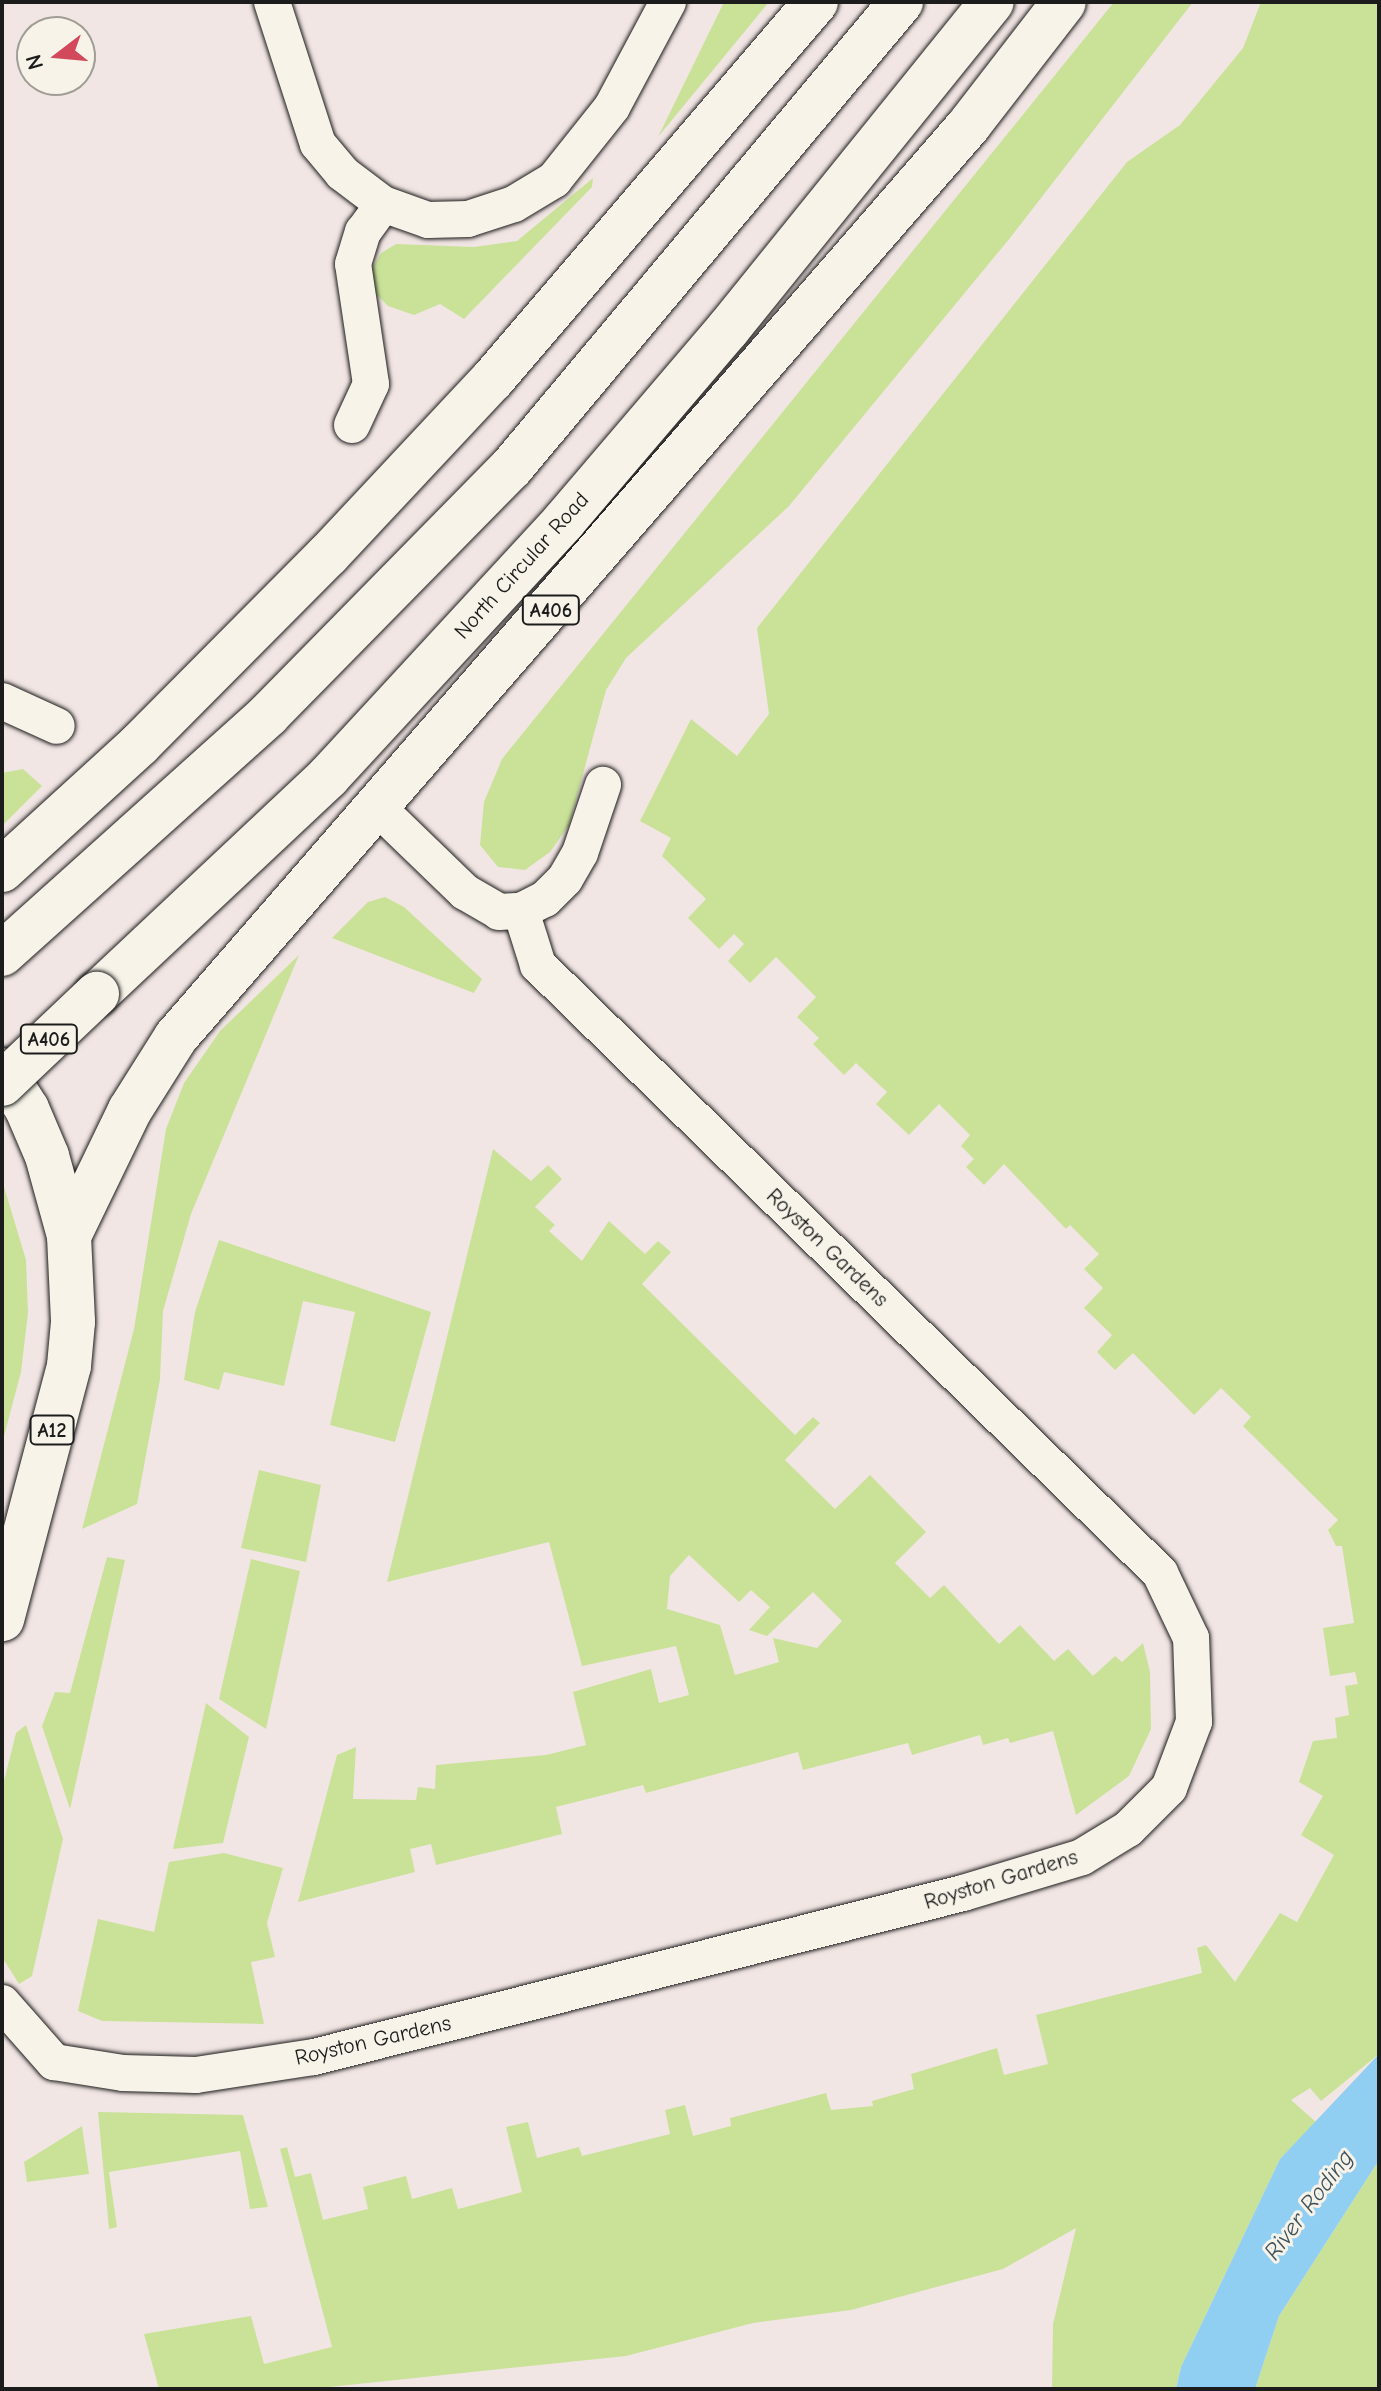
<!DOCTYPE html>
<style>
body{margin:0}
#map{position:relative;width:1381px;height:2391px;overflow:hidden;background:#f2e6e4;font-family:"Comic Neue",sans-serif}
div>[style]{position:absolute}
.green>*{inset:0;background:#c9e298}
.water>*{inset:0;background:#91cff2}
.roads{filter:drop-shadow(0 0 2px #1c1c1c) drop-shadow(0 0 2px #1c1c1c)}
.street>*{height:36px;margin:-18px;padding:0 18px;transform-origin:18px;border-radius:18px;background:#f7f3e8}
.highway>*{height:44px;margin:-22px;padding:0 22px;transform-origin:22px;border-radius:22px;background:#f7f3e8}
.bridges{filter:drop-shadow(0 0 2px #1c1c1c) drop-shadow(0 0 2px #1c1c1c)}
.highway-bridge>*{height:44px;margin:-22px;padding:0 22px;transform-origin:22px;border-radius:22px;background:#f7f3e8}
span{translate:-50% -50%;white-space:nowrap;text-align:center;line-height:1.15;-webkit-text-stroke:6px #f7f3e8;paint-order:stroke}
.shield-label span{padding:2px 6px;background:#f7f3e8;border:2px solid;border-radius:6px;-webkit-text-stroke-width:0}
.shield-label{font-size:20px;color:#1c1c1c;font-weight:700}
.street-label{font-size:22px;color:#1c1c1c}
.water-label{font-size:24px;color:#3f525c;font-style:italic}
.frame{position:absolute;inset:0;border:4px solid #1c1c1c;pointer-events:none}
.north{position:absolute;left:16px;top:16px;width:80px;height:80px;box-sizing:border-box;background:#f7f3e8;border:2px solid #9f9d96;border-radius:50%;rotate:254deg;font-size:22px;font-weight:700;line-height:32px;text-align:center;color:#1c1c1c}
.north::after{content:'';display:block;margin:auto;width:28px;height:36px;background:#d1495b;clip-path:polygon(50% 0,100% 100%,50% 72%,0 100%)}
</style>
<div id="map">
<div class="green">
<i style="clip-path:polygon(724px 2px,769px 2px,658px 137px)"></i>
<i style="clip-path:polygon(1114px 2px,1193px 2px,1010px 238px,789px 506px,626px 658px,606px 690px,569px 825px,550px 852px,525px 870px,498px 867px,480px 845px,484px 802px,502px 759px)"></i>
<i style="clip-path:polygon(1261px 2px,1379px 2px,1379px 2054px,1321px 2101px,1310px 2088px,1291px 2100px,1316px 2122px,1280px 2159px,1181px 2367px,1176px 2389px,1052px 2389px,1053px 2324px,1076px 2228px,1003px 2269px,851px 2310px,753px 2323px,626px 2356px,310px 2389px,159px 2389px,144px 2334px,251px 2316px,264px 2364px,332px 2347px,280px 2149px,287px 2147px,295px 2177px,311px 2173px,323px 2220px,368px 2209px,363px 2187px,406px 2176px,412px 2199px,452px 2188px,458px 2209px,522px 2192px,506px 2127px,528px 2122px,537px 2158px,579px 2147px,582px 2156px,670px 2134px,665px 2110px,685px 2105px,693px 2136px,731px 2126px,730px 2118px,826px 2093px,831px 2110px,873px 2106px,872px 2101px,914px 2089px,911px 2074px,997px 2048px,1004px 2075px,1048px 2064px,1036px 2015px,1202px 1973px,1197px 1948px,1206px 1945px,1235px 1982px,1280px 1913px,1297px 1922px,1334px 1855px,1301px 1835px,1323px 1796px,1299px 1782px,1313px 1741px,1337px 1738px,1335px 1718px,1349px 1715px,1345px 1686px,1358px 1684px,1355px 1672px,1330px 1676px,1323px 1628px,1354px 1623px,1342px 1546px,1336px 1546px,1328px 1530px,1338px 1520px,1243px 1426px,1251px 1417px,1221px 1388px,1194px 1415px,1133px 1353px,1115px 1370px,1097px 1352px,1112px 1335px,1084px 1308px,1103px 1288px,1084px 1269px,1099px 1254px,1070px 1225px,1066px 1229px,1004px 1164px,984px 1185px,966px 1167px,974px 1159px,961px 1146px,970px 1135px,939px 1104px,909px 1135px,876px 1104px,887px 1092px,856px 1063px,844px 1075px,813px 1044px,819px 1038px,797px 1017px,816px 997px,776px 957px,750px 983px,728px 961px,744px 944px,734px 934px,719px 949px,688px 918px,706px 899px,662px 856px,671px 838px,640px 821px,691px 719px,737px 756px,769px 714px,757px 628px,1127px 162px,1180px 125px,1243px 48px)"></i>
<i style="clip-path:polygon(593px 178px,592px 187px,464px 319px,440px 304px,414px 315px,388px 306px,373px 291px,372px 269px,381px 253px,396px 244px,474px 247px,517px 241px)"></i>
<i style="clip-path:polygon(23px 769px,42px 786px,2px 826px,2px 773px)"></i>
<i style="clip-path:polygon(385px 897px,404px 907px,482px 979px,474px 993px,332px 938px,368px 902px)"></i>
<i style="clip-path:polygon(299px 955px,191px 1214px,163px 1311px,160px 1379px,137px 1504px,82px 1529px,134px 1329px,166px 1129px,184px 1083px,220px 1031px)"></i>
<i style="clip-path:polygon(evenodd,493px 1149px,531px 1181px,548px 1165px,562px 1179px,535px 1207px,555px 1225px,549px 1231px,582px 1261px,609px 1221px,645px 1254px,658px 1241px,671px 1252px,642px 1284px,795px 1435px,813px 1417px,820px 1423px,785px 1460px,835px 1509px,870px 1475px,926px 1532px,895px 1563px,930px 1598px,944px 1585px,999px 1644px,1020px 1625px,1054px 1661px,1068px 1649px,1093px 1676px,1115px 1656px,1122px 1662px,1143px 1643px,1150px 1672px,1151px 1729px,1129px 1776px,1076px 1815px,1053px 1731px,1010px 1743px,1008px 1738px,983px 1745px,980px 1735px,912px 1755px,908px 1743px,803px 1770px,798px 1752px,646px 1793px,643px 1785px,556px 1807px,562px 1834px,503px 1849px,436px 1865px,431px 1844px,410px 1849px,415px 1872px,298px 1902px,337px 1755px,356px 1747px,353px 1799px,416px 1800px,418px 1787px,435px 1789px,436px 1765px,546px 1755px,586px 1745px,573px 1692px,651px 1669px,659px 1703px,689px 1695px,676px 1646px,582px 1666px,549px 1542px,387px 1582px,493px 1149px,689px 1555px,739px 1602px,751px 1590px,770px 1607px,749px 1630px,767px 1636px,813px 1592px,842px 1621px,817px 1648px,773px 1638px,779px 1662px,735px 1675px,720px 1625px,667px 1609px,670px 1576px,689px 1555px)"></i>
<i style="clip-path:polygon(2px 1180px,26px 1260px,28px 1313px,21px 1372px,2px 1444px)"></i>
<i style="clip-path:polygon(219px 1240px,431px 1312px,395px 1442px,330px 1425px,355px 1312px,303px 1301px,284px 1386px,224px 1372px,219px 1390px,184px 1380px,195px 1312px)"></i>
<i style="clip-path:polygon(259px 1470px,321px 1485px,306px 1562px,241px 1548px)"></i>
<i style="clip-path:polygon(107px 1557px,125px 1560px,70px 1809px,42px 1726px,55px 1692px,70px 1693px)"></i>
<i style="clip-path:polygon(251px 1559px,300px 1571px,266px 1729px,219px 1699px)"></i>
<i style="clip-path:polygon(206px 1703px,249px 1737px,223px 1843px,173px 1849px)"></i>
<i style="clip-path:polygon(26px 1725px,63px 1839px,32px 1976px,19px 1984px,2px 1957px,2px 1789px,16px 1733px)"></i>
<i style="clip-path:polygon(224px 1853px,283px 1868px,267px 1923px,275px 1957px,251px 1962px,264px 2024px,102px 2021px,78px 2011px,98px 1919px,154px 1932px,169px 1862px)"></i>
<i style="clip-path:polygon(98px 2112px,243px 2115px,268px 2207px,250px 2209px,240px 2151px,109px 2172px,117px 2227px,109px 2229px)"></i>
<i style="clip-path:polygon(82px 2126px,89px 2174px,27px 2182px,24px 2162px)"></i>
<i style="clip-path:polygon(1379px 2160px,1379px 2389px,1255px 2389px,1279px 2316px)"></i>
</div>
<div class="water">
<i style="clip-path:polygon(1379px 2054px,1379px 2160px,1279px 2316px,1255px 2389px,1176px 2389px,1181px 2367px,1280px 2159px)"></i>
</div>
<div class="roads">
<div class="street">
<i style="left:272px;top:2px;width:149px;rotate:72.1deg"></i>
<i style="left:318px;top:144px;width:38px;rotate:50deg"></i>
<i style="left:342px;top:173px;width:51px;rotate:37.1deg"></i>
<i style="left:383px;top:204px;width:48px;rotate:19.6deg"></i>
<i style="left:428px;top:220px;width:40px;rotate:-1.4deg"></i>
<i style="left:468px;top:219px;width:48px;rotate:-18.1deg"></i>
<i style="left:514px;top:204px;width:47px;rotate:-31deg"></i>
<i style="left:554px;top:180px;width:93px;rotate:-51.5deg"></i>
<i style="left:612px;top:107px;width:119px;rotate:-61.9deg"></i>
<i style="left:352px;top:425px;width:45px;rotate:-65.1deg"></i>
<i style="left:371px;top:384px;width:121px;rotate:-98.5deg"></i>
<i style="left:353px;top:264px;width:34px;rotate:-73deg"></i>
<i style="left:363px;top:232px;width:34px;rotate:-54deg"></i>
<i style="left:2px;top:701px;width:60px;rotate:24.4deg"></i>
<i style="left:379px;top:809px;width:120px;rotate:44deg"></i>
<i style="left:465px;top:892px;width:39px;rotate:30deg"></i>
<i style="left:499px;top:912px;width:22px;rotate:-3deg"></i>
<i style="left:521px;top:911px;width:27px;rotate:-27deg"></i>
<i style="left:545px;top:899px;width:28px;rotate:-45deg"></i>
<i style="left:565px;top:879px;width:30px;rotate:-60deg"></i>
<i style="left:580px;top:853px;width:72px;rotate:-71.3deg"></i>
<i style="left:2px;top:2003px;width:79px;rotate:48.6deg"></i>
<i style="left:54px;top:2062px;width:70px;rotate:9.1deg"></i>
<i style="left:123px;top:2073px;width:73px;rotate:1.6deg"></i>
<i style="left:196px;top:2075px;width:119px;rotate:-8.7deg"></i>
<i style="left:314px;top:2057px;width:669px;rotate:-14.18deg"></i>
<i style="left:963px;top:1893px;width:124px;rotate:-16.8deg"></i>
<i style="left:1082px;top:1857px;width:54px;rotate:-31.3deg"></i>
<i style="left:1128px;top:1829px;width:58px;rotate:-45deg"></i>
<i style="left:1169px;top:1788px;width:71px;rotate:-69.3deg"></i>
<i style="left:1194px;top:1722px;width:84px;rotate:-92deg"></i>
<i style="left:1191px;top:1638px;width:72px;rotate:-115.5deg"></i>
<i style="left:1160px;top:1573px;width:870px;rotate:-135.65deg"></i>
<i style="left:538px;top:965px;width:57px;rotate:-107.5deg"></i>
</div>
<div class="highway">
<i style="left:2px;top:870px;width:187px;rotate:-42.4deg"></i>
<i style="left:140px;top:744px;width:267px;rotate:-45.2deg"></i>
<i style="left:328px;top:555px;width:240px;rotate:-46.9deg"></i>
<i style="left:492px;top:380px;width:498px;rotate:-49.4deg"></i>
<i style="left:2px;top:954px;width:358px;rotate:-41.9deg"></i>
<i style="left:268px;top:715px;width:346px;rotate:-45.5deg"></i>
<i style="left:511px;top:468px;width:608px;rotate:-50.07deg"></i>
<i style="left:97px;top:994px;width:317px;rotate:-43.2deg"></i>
<i style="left:328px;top:777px;width:348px;rotate:-47.3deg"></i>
<i style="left:564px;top:521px;width:253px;rotate:-49.5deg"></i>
<i style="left:728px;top:329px;width:420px;rotate:-51.1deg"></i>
<i style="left:2px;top:1070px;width:46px;rotate:57.3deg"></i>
<i style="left:27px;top:1109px;width:51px;rotate:66.9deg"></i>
<i style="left:47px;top:1156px;width:83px;rotate:74.6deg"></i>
<i style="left:69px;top:1236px;width:86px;rotate:87.3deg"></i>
<i style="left:73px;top:1322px;width:44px;rotate:95.2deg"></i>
<i style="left:69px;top:1366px;width:262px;rotate:104.8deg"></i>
<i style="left:69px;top:1236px;width:140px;rotate:-64.2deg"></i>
<i style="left:130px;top:1110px;width:86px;rotate:-57.8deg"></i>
<i style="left:176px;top:1037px;width:1209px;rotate:-48.99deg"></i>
<i style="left:969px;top:125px;width:155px;rotate:-52.3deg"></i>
</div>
</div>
<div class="bridges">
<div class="highway-bridge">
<i style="left:2px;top:1084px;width:131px;rotate:-43.5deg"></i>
</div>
</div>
<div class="shield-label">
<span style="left:551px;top:610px">A406</span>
<span style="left:49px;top:1039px">A406</span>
<span style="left:52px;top:1430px">A12</span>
</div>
<div class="street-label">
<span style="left:522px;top:566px;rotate:-48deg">North Circular Road</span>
<span style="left:827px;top:1248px;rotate:44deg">Royston Gardens</span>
<span style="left:1001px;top:1880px;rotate:-17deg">Royston Gardens</span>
<span style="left:373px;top:2041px;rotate:-13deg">Royston Gardens</span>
</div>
<div class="water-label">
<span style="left:1309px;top:2205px;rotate:-53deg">River Roding</span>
</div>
<div class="frame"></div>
<div class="north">N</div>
</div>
